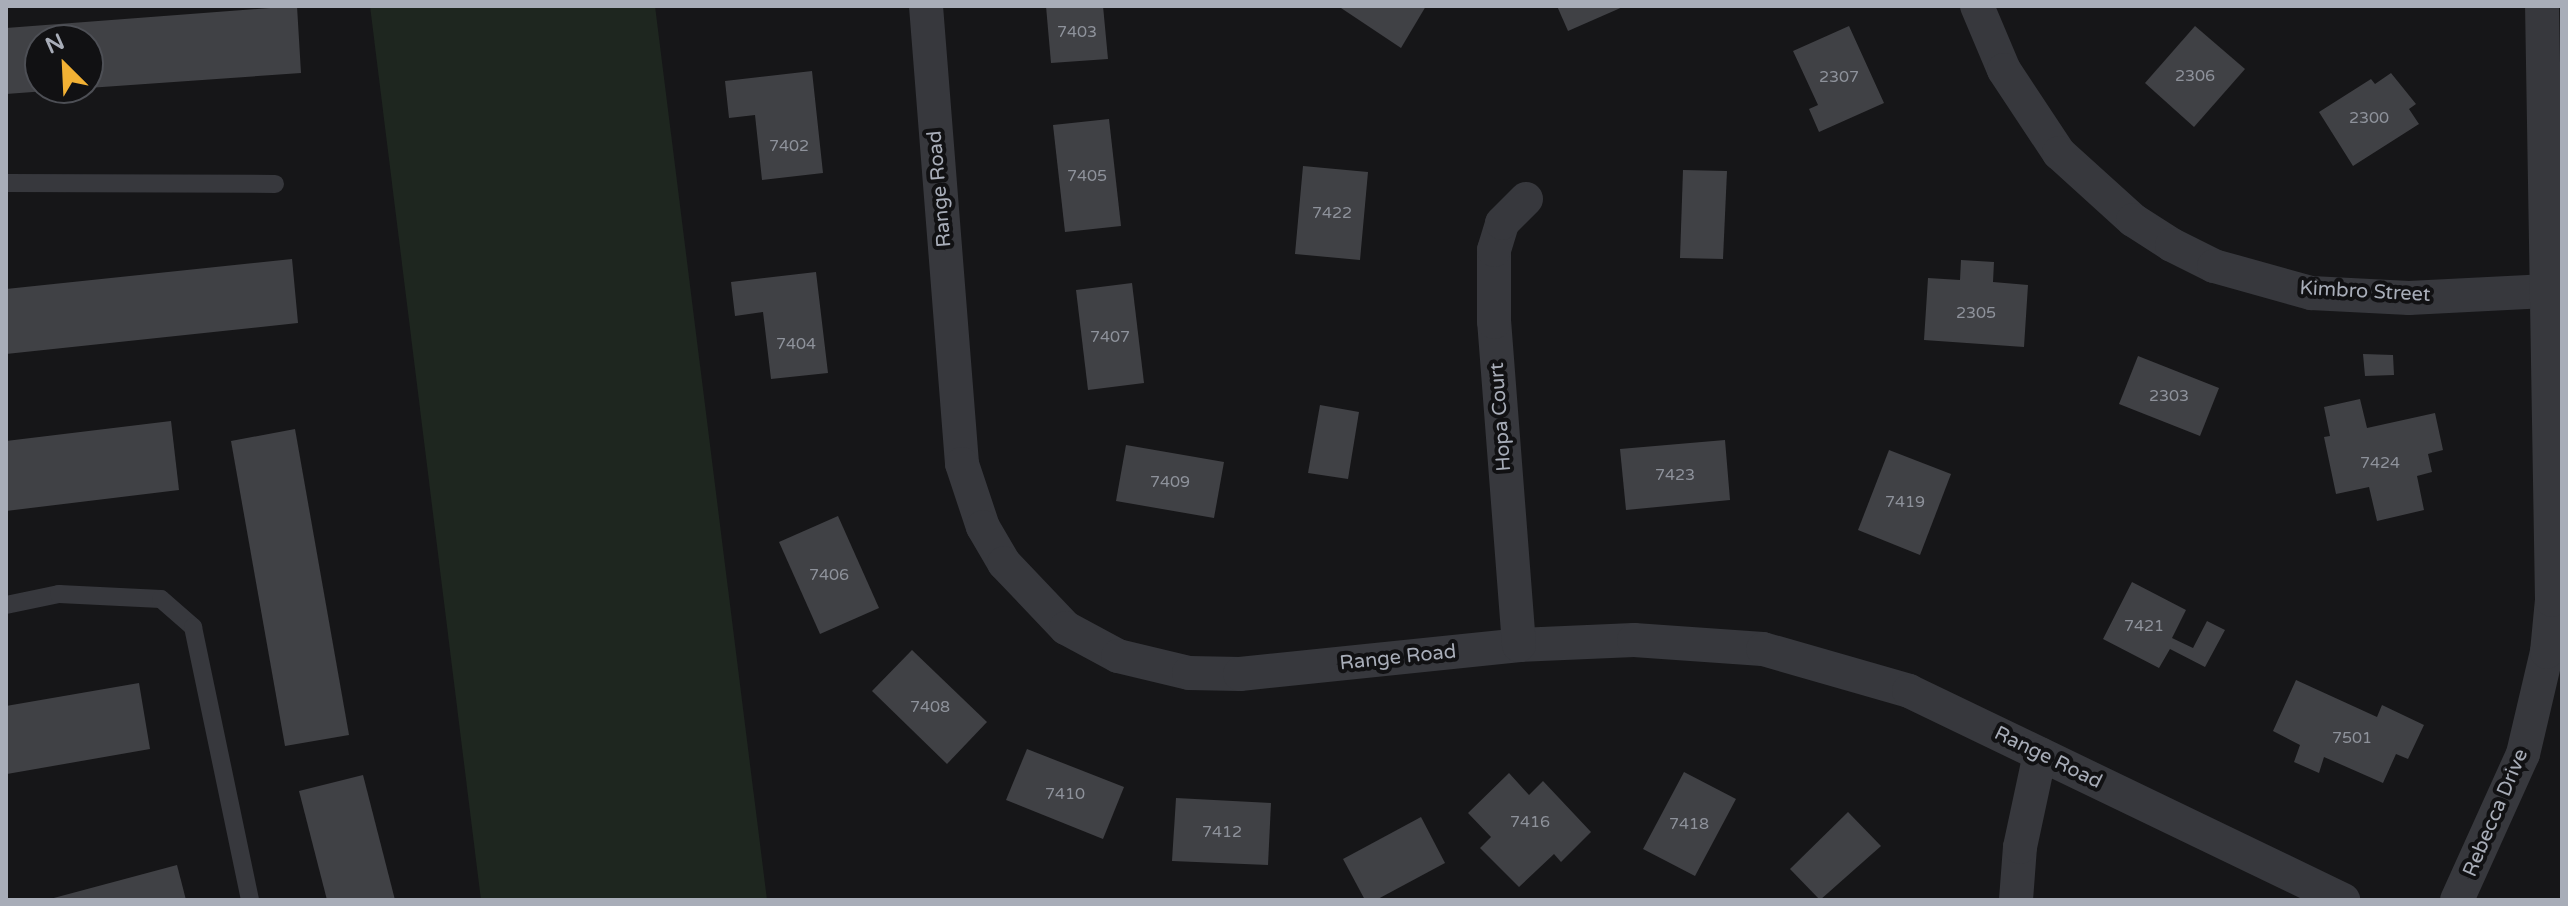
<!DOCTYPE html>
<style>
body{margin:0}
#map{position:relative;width:2568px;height:906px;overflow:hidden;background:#161618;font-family:"Varela Round",sans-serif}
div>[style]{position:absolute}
.green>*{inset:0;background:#1e261f}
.building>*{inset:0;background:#404145}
.service>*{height:18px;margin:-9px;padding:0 9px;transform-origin:9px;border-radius:9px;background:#37383d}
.minor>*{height:34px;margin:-17px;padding:0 17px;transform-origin:17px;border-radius:17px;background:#37383d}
span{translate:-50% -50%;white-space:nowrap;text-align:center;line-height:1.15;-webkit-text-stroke:8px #111113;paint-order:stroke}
.number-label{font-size:16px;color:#8e929b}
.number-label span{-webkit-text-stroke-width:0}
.street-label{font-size:20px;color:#a8adb8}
.frame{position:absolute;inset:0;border:8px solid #a8adb8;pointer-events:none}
.north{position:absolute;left:24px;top:24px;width:80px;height:80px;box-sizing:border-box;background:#111113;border:2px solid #4d4f55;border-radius:50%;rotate:336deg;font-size:22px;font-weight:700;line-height:32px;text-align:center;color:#a8adb8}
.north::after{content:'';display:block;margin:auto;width:28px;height:36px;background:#f2b134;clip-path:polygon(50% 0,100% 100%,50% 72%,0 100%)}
</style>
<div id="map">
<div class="green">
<i style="clip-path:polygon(370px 6px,655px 6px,767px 900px,481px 900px)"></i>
</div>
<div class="building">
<i style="clip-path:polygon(297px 6px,301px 73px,88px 88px,88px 40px,40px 40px,40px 88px,60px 90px,6px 94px,6px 28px)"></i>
<i style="clip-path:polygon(1046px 6px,1103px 6px,1108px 59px,1051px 63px)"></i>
<i style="clip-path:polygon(1338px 6px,1426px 6px,1401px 48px)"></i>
<i style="clip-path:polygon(1557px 6px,1625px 6px,1568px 31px)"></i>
<i style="clip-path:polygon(1849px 26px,1884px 103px,1819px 132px,1809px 109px,1818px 105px,1793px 51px)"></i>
<i style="clip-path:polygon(2195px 26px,2245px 69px,2194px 127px,2145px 83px)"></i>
<i style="clip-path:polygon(812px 71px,823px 173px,762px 180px,755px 115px,729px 118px,725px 81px)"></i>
<i style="clip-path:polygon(2391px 73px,2416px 104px,2409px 109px,2419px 124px,2353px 166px,2319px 112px,2371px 79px,2375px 84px)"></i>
<i style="clip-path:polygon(1109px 119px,1121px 226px,1065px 232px,1053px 125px)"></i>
<i style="clip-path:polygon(1303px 166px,1368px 172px,1360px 260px,1295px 254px)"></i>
<i style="clip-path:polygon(1683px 170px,1727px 171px,1723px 259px,1680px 258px)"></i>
<i style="clip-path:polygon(292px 259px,298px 323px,6px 354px,6px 289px)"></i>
<i style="clip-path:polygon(1961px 260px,1994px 262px,1993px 282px,2028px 285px,2024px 347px,1924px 340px,1928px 278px,1960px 280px)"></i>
<i style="clip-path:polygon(816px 272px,828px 373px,771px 379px,763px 312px,735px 316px,731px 282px)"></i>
<i style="clip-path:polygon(1132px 283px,1144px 383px,1088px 390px,1076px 290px)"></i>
<i style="clip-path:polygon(2363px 354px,2393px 355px,2394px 375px,2365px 376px)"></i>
<i style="clip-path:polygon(2138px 356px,2219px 388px,2200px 436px,2119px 404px)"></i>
<i style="clip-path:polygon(2360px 399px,2367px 428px,2435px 413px,2443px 450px,2428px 454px,2432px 472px,2417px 476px,2424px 510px,2377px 521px,2369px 487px,2336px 494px,2324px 437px,2330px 436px,2324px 407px)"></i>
<i style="clip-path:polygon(1320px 405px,1359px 412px,1348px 479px,1308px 473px)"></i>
<i style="clip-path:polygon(171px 421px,179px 490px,6px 511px,6px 441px)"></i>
<i style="clip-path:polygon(295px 429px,349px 735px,285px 746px,231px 441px)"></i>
<i style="clip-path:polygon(1725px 440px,1730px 500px,1626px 510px,1620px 449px)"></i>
<i style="clip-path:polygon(1126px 445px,1224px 462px,1214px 518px,1116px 501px)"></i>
<i style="clip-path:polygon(1889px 450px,1951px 474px,1920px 555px,1858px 530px)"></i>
<i style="clip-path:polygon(838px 516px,879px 608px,820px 634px,779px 542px)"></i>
<i style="clip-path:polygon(2132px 582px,2186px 610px,2172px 638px,2193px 648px,2207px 621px,2225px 630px,2205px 667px,2170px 649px,2159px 668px,2103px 639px)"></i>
<i style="clip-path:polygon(912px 650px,987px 722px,947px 764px,872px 691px)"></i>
<i style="clip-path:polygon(2296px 680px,2377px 717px,2382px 705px,2424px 725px,2408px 759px,2396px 754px,2383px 783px,2324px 757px,2319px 773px,2294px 762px,2300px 745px,2273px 731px)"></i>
<i style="clip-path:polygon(139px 683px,150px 749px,7px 774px,6px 706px)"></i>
<i style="clip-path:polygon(1027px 749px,1124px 787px,1103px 839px,1006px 800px)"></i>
<i style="clip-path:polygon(1684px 772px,1736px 799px,1695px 876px,1643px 849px)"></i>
<i style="clip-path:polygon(1509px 773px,1529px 795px,1543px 781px,1591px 832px,1561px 862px,1554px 854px,1519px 887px,1480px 848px,1491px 837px,1468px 813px)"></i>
<i style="clip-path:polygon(363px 775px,395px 900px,327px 900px,299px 791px)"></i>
<i style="clip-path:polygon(1176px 798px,1271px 803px,1268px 865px,1172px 861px)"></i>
<i style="clip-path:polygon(1848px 812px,1881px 846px,1820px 900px,1790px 869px)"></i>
<i style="clip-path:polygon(1421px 817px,1445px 863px,1376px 900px,1365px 900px,1343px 859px)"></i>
<i style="clip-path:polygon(177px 865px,186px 900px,50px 900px,50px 899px)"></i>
</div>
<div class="service">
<i style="left:6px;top:183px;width:269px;rotate:0.2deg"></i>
<i style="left:6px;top:605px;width:54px;rotate:-11.7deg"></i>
<i style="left:59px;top:594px;width:102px;rotate:2.8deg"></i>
<i style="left:161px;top:599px;width:43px;rotate:41.2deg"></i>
<i style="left:193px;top:627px;width:279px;rotate:78.2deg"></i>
</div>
<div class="minor">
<i style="left:926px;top:6px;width:459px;rotate:85.5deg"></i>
<i style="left:962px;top:464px;width:66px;rotate:71.6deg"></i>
<i style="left:983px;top:527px;width:42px;rotate:59.7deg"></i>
<i style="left:1004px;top:563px;width:90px;rotate:46.4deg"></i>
<i style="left:1066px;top:628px;width:59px;rotate:28.3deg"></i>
<i style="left:1118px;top:656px;width:73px;rotate:13.5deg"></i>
<i style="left:1189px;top:673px;width:51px;rotate:1.1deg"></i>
<i style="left:1240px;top:674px;width:281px;rotate:-5.9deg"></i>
<i style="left:1519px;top:645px;width:115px;rotate:-2.5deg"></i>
<i style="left:1634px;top:640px;width:129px;rotate:4deg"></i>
<i style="left:1763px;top:649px;width:152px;rotate:16deg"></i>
<i style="left:1909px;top:691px;width:482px;rotate:25.7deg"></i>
<i style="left:1977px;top:6px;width:69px;rotate:67.1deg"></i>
<i style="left:2004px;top:70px;width:100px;rotate:56.5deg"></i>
<i style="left:2059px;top:153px;width:100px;rotate:42.2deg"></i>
<i style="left:2133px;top:220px;width:46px;rotate:32.7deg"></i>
<i style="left:2172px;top:245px;width:47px;rotate:26.6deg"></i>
<i style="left:2214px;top:266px;width:101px;rotate:15.6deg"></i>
<i style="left:2311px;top:293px;width:98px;rotate:2.9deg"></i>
<i style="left:2409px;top:298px;width:136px;rotate:-2.9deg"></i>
<i style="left:1519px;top:645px;width:324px;rotate:-94.4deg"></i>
<i style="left:1494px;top:322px;width:72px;rotate:-90deg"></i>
<i style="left:1494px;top:250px;width:28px;rotate:-73deg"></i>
<i style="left:1502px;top:223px;width:34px;rotate:-45deg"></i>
<i style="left:2016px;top:900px;width:53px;rotate:-85.7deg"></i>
<i style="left:2020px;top:847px;width:95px;rotate:-77.9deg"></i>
<i style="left:2457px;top:900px;width:160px;rotate:-65.7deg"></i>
<i style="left:2523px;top:754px;width:105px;rotate:-76.8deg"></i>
<i style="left:2547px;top:652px;width:52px;rotate:-84.5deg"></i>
<i style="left:2552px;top:600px;width:594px;rotate:-90.96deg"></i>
</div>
<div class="number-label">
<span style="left:1077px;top:32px">7403</span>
<span style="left:2195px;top:76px">2306</span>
<span style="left:1839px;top:77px">2307</span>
<span style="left:2369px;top:118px">2300</span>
<span style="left:789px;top:146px">7402</span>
<span style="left:1087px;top:176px">7405</span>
<span style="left:1332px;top:213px">7422</span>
<span style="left:1976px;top:313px">2305</span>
<span style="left:1110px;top:337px">7407</span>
<span style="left:796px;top:344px">7404</span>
<span style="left:2169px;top:396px">2303</span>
<span style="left:2380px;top:463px">7424</span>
<span style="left:1675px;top:475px">7423</span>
<span style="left:1170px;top:482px">7409</span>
<span style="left:1905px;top:502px">7419</span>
<span style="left:829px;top:575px">7406</span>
<span style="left:2144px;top:626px">7421</span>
<span style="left:930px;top:707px">7408</span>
<span style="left:2352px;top:738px">7501</span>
<span style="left:1065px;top:794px">7410</span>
<span style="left:1530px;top:822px">7416</span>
<span style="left:1689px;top:824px">7418</span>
<span style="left:1222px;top:832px">7412</span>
</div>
<div class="street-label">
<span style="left:940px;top:189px;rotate:-95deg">Range Road</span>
<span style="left:2365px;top:292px;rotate:3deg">Kimbro Street</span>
<span style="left:1501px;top:417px;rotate:-94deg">Hopa Court</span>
<span style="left:1398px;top:658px;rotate:-6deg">Range Road</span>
<span style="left:2048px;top:758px;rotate:26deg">Range Road</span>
<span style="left:2496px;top:813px;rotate:-67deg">Rebecca Drive</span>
</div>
<div class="frame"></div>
<div class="north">N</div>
</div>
